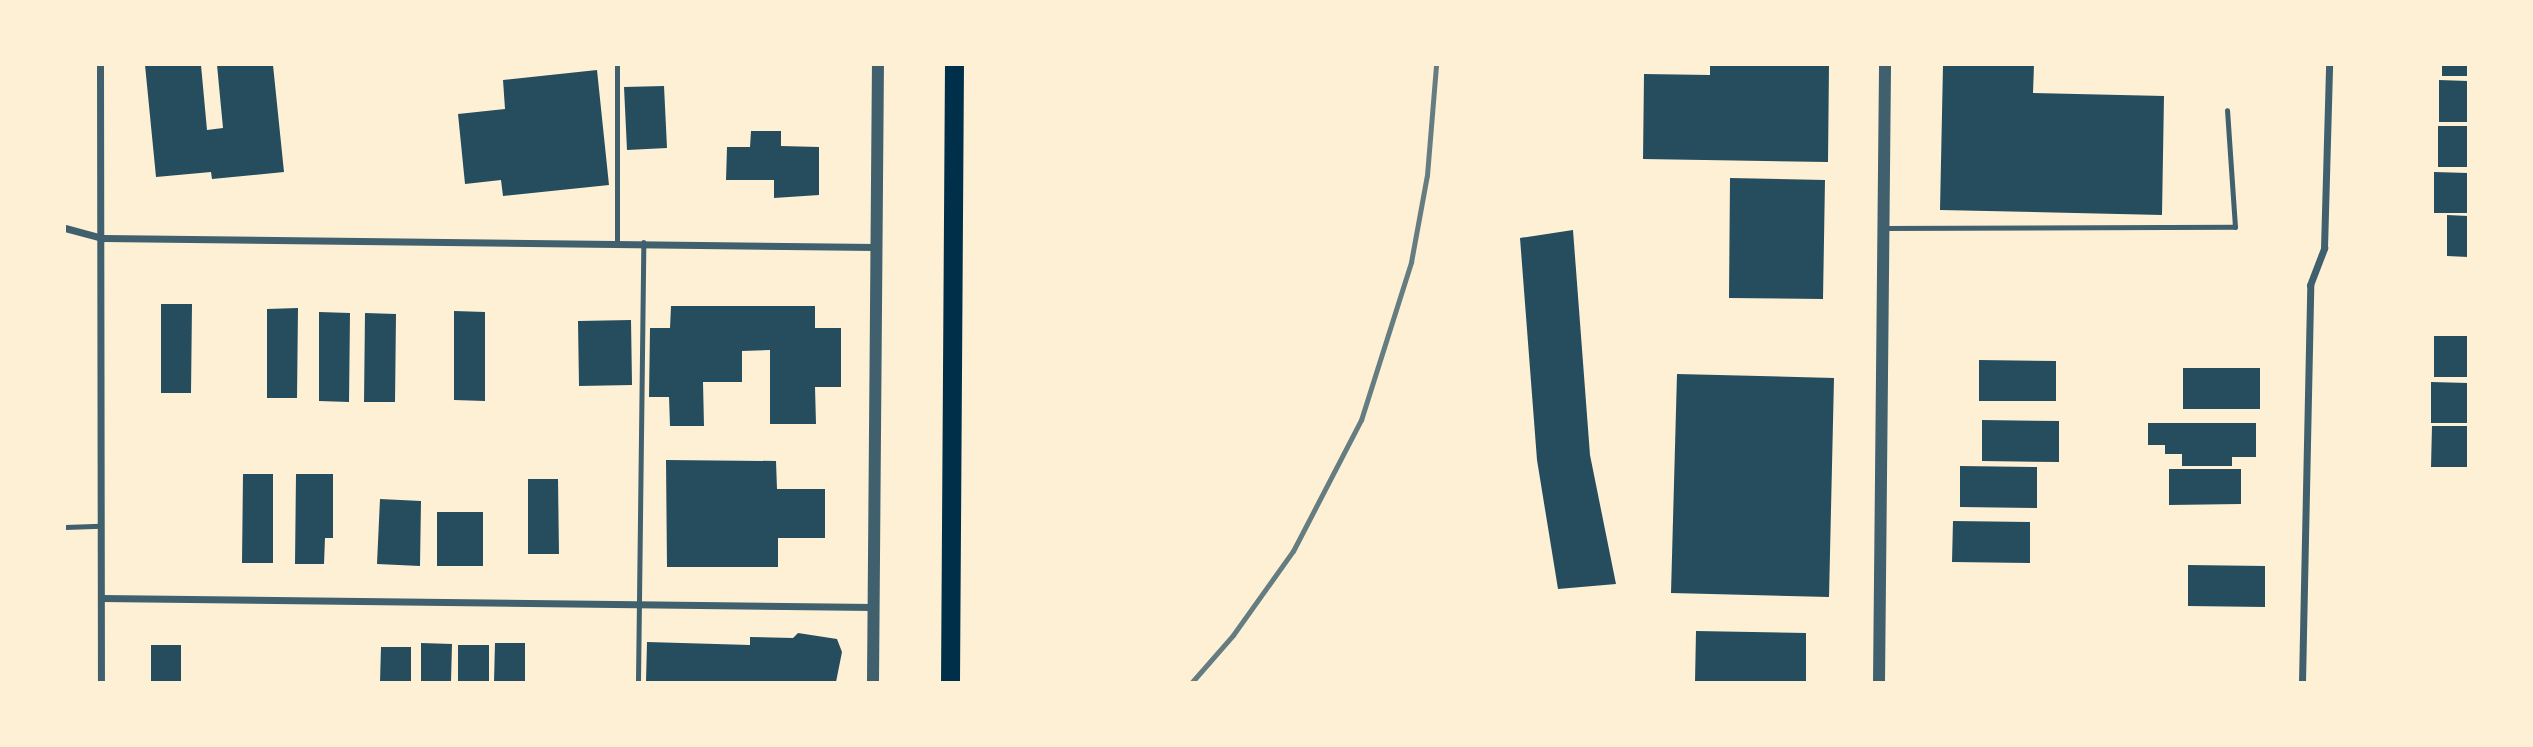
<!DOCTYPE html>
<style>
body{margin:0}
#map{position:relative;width:2533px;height:747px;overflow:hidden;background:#fdf0d5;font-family:"Alegreya Sans",sans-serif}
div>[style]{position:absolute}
.building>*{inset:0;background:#264d5e}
.service>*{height:5px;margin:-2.5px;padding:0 2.5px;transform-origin:2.5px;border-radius:2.5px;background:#3f606c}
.minor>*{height:7px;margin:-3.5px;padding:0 3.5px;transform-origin:3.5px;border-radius:3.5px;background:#3f606c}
.tertiary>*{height:12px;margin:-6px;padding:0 6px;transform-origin:6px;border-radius:6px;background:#3f606c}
.trunk>*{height:19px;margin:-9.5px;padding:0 9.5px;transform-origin:9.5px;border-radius:9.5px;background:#003049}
.rail>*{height:5px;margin:-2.5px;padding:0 2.5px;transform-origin:2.5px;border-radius:2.5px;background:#657d81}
span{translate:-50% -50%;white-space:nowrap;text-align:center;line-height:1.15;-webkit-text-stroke:5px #fdf0d5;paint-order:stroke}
.frame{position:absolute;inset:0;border:66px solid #fdf0d5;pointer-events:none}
</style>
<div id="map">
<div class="building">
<i style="clip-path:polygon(145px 65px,201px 65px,207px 130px,223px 128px,217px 65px,273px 65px,284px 172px,212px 179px,211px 172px,156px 177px)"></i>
<i style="clip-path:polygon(1710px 65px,1829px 65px,1828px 162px,1643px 159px,1644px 74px,1710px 75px)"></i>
<i style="clip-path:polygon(1943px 65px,2034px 65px,2033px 93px,2164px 96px,2162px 215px,1940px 210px)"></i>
<i style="clip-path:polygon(2442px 65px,2468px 65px,2468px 76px,2442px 76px)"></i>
<i style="clip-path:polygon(597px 70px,609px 185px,503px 196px,501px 180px,465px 184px,458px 114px,505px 109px,503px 80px)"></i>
<i style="clip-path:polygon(2439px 80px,2468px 81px,2468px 122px,2439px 122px)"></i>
<i style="clip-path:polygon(664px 86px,667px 148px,627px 150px,624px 87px)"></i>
<i style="clip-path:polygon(2438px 126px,2468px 126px,2468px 167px,2438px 167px)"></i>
<i style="clip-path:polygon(751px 131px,781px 131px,781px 146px,819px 147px,819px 195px,774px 198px,774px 180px,726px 180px,727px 147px,750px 147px)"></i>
<i style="clip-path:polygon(2434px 172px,2468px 173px,2468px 213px,2434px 213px)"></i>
<i style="clip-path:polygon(1730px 178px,1825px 180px,1823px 299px,1729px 298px)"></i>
<i style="clip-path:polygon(2447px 215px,2468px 216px,2468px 257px,2447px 256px)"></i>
<i style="clip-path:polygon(1573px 230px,1590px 455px,1616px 584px,1558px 589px,1537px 460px,1520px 238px)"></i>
<i style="clip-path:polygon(161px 304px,192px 304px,191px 393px,161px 393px)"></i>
<i style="clip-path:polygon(671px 306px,815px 306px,815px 328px,841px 328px,841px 387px,815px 387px,816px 424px,770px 424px,770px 350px,742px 351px,742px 382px,703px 382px,704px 426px,670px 426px,669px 397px,649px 397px,650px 328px,670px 328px)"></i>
<i style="clip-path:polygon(298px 308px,297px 398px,267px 398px,267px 309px)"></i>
<i style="clip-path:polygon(454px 311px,485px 312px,485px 401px,454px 400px)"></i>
<i style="clip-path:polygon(319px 312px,350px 313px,349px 402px,319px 401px)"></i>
<i style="clip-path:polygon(365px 313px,396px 314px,395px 402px,364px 402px)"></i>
<i style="clip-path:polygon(631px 320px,632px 385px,579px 386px,578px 321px)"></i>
<i style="clip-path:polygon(2434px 336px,2468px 336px,2468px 377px,2434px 377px)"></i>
<i style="clip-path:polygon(1979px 360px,2056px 361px,2056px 401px,1979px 401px)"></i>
<i style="clip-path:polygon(2183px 368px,2260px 368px,2260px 409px,2183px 409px)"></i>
<i style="clip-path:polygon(1677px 374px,1834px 378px,1829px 597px,1671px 593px)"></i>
<i style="clip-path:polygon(2431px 382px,2468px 383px,2468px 423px,2431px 423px)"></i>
<i style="clip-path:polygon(1982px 420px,2059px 421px,2059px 462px,1982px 461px)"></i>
<i style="clip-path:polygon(2148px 423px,2256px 423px,2256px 457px,2232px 457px,2232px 466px,2182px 466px,2182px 454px,2165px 454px,2165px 445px,2148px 445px)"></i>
<i style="clip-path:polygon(2432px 426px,2468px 426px,2468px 467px,2431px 467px)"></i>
<i style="clip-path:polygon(666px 460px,776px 461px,777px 489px,825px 489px,825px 538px,778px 538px,778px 567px,667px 567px)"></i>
<i style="clip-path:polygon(1960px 466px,2037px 467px,2037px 508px,1960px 507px)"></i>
<i style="clip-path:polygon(2169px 469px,2241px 469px,2241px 504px,2169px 505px)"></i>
<i style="clip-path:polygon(243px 474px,273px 474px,273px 563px,242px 563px)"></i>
<i style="clip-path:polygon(296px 474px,333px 474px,333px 538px,325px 538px,324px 564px,295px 564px)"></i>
<i style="clip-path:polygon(528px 479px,558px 479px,559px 554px,528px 554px)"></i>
<i style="clip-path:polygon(380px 499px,421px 501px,420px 566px,377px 564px)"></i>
<i style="clip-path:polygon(437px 512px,483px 512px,483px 566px,437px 566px)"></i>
<i style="clip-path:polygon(1953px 521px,2030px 522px,2030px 563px,1952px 562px)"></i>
<i style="clip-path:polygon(2188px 565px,2265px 566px,2265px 607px,2188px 606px)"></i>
<i style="clip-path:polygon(1696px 631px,1806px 633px,1806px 682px,1695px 682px)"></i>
<i style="clip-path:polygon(798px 633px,837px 639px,842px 652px,836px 682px,646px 682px,647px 642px,750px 645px,750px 637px,793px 638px)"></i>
<i style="clip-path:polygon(421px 643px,452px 644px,451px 682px,421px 682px)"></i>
<i style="clip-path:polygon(495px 643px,525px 643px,525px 682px,494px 682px)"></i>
<i style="clip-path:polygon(151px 645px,181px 645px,181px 682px,151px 682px)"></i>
<i style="clip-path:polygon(458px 645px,489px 645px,489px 682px,458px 682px)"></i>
<i style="clip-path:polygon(381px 647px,411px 647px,411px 682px,380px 682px)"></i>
</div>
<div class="service">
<i style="left:617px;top:65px;width:177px;rotate:90deg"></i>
<i style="left:1883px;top:228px;width:352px;rotate:-0.2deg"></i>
<i style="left:2235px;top:227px;width:117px;rotate:-93.9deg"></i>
<i style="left:65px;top:527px;width:36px;rotate:-2deg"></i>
<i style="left:638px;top:682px;width:440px;rotate:-89.3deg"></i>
</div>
<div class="minor">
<i style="left:100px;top:65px;width:617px;rotate:89.91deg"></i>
<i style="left:65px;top:228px;width:39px;rotate:15deg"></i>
<i style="left:103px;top:238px;width:772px;rotate:0.67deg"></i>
<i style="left:101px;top:598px;width:772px;rotate:0.67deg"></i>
<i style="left:2302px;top:682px;width:397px;rotate:-88.8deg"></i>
<i style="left:2310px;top:285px;width:40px;rotate:-69deg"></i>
<i style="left:2324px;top:248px;width:183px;rotate:-88.4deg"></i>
</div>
<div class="tertiary">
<i style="left:873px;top:682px;width:617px;rotate:-89.54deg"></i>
<i style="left:1879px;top:682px;width:617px;rotate:-89.44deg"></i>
</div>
<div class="trunk">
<i style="left:950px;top:682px;width:617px;rotate:-89.63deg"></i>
</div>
<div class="rail">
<i style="left:1192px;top:682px;width:62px;rotate:-48.9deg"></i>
<i style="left:1233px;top:635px;width:103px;rotate:-54.5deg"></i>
<i style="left:1293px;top:551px;width:148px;rotate:-62.6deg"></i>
<i style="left:1361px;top:420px;width:166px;rotate:-72.4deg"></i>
<i style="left:1411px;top:262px;width:88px;rotate:-79.6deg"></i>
<i style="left:1427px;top:175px;width:110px;rotate:-85.3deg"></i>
</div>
<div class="frame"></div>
</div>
